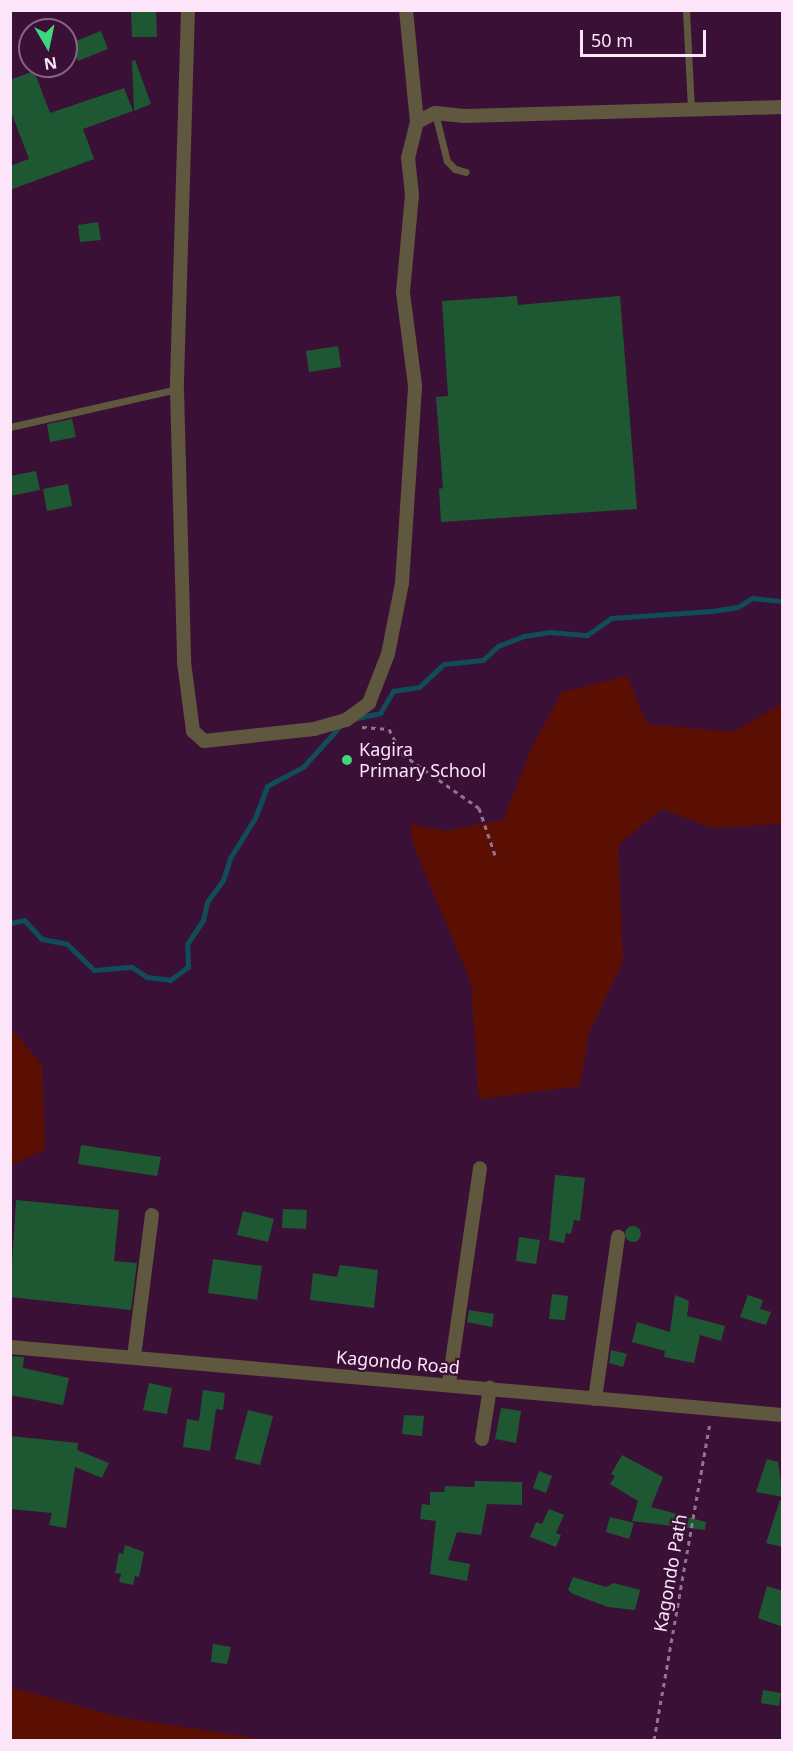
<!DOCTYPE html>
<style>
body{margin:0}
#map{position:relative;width:793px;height:1751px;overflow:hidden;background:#3b1036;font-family:"Noto Sans",sans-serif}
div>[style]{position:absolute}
.green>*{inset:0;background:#5b0f03}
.stream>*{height:5px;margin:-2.5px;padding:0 2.5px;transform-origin:2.5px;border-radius:2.5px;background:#104d58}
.building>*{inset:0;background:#1e5833}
.round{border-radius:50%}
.path>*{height:3px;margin-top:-1.5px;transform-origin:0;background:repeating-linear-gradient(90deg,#947390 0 4.5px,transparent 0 9px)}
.lane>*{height:7px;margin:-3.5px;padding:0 3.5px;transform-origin:3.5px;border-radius:3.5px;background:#5f573e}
.street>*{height:14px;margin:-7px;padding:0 7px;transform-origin:7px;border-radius:7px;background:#5f573e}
.dots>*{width:16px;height:16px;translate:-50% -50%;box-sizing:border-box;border:3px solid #3b1036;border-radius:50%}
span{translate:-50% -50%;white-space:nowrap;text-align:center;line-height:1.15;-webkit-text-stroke:4.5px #3b1036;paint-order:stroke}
.poi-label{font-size:18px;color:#fce5f8}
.left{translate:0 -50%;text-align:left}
.street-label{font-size:18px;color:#fce5f8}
.frame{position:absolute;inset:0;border:12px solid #fce5f8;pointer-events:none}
.north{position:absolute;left:18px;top:18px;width:60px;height:60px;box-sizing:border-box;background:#3b1036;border:2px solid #886584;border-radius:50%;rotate:171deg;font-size:16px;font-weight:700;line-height:24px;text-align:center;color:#fce5f8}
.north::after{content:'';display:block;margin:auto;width:21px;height:27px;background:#40d77c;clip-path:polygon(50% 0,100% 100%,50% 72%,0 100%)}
.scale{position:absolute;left:580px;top:30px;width:126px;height:27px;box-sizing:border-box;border:3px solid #fce5f8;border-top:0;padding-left:8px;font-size:18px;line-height:21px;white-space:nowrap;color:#fce5f8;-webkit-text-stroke:4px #3b1036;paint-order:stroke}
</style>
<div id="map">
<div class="green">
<i style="clip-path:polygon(627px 676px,647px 724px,732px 732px,782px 704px,782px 824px,713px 828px,662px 809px,618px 845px,623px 961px,589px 1033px,580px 1086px,479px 1099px,471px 983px,413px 844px,410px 824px,445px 831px,503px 820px,532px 747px,562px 692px)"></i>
<i style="clip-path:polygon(10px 1027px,42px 1065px,45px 1149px,11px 1166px)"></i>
<i style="clip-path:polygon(10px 1687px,119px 1717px,269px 1740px,11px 1740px)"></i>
</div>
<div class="stream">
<i style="left:357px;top:718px;width:24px;rotate:-12deg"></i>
<i style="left:380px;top:713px;width:26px;rotate:-59deg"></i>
<i style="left:393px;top:691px;width:26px;rotate:-9deg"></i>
<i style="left:419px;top:687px;width:34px;rotate:-43deg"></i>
<i style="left:444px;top:664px;width:39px;rotate:-6deg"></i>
<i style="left:483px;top:660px;width:21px;rotate:-43deg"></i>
<i style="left:498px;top:646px;width:28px;rotate:-21deg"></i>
<i style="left:524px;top:636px;width:26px;rotate:-9deg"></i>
<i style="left:550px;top:632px;width:37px;rotate:5deg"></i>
<i style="left:587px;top:635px;width:29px;rotate:-35deg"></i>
<i style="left:611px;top:618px;width:101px;rotate:-4deg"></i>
<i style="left:712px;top:611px;width:26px;rotate:-9deg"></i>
<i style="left:738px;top:607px;width:17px;rotate:-33deg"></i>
<i style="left:752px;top:598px;width:30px;rotate:6deg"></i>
<i style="left:10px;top:923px;width:14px;rotate:-12deg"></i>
<i style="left:24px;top:920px;width:26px;rotate:47deg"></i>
<i style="left:42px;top:939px;width:25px;rotate:11deg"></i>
<i style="left:67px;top:944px;width:37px;rotate:44deg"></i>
<i style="left:94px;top:970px;width:38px;rotate:-5deg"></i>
<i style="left:132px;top:967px;width:18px;rotate:34deg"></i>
<i style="left:147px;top:977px;width:23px;rotate:7deg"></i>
<i style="left:170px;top:980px;width:22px;rotate:-36deg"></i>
<i style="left:188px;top:967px;width:23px;rotate:-92deg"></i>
<i style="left:187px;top:944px;width:29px;rotate:-56deg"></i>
<i style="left:203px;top:920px;width:18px;rotate:-77deg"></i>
<i style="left:207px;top:902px;width:27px;rotate:-54deg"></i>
<i style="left:223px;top:880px;width:23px;rotate:-72deg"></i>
<i style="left:230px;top:858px;width:47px;rotate:-58deg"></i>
<i style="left:255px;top:818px;width:34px;rotate:-69deg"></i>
<i style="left:267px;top:786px;width:41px;rotate:-27.8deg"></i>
<i style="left:303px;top:767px;width:57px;rotate:-47.9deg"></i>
</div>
<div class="building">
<i style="clip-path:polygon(131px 10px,156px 10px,157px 37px,132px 37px)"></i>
<i style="clip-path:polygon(101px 31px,108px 49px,78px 61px,71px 43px)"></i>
<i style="clip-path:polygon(135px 60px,151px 104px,134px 111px,132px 61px)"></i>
<i style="clip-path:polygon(34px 71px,50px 113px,124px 88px,133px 111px,83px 129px,94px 159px,10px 190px,10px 166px,29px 159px,10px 109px,10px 80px)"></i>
<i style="clip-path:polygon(98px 222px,101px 240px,80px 242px,78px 225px)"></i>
<i style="clip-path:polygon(517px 296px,518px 305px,620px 296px,637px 509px,441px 522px,439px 489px,443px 488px,436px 397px,448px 396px,442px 301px)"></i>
<i style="clip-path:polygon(338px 346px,341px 367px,309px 372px,306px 351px)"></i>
<i style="clip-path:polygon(72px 419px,76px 437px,50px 442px,47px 424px)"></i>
<i style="clip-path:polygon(36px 471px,40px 490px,10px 496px,10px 476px)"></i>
<i style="clip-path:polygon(68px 484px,72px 506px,47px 511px,43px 489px)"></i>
<i style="clip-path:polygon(81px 1145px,161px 1157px,157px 1176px,78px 1164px)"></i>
<i style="clip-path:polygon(555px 1175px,585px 1178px,580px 1221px,574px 1220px,571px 1234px,566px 1233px,564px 1243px,549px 1240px)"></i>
<i style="clip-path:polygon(16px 1200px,119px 1210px,114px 1261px,137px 1263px,131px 1310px,10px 1297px)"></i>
<i style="clip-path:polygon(283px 1209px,307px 1210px,306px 1229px,282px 1228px)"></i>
<i style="clip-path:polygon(243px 1211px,274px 1219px,268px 1242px,237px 1235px)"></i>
<i class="round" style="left:625px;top:1226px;width:16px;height:16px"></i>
<i style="clip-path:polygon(519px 1237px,540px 1240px,536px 1264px,516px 1261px)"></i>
<i style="clip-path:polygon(213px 1259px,262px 1266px,257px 1300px,208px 1293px)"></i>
<i style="clip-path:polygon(340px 1265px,378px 1270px,374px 1308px,310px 1300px,313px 1273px,337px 1277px)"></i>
<i style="clip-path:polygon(552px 1294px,568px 1296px,565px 1320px,549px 1319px)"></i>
<i style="clip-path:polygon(675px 1295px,689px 1301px,687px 1316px,725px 1326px,721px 1341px,700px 1335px,694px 1363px,664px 1357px,665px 1351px,632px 1342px,637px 1322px,670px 1332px)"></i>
<i style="clip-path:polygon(748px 1295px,763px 1300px,760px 1309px,771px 1312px,766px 1325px,740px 1317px)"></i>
<i style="clip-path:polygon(469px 1310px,494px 1314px,492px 1327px,467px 1322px)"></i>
<i style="clip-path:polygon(611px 1350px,627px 1354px,623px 1367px,609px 1363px)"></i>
<i style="clip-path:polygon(10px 1356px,24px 1357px,23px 1368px,69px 1378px,63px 1405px,10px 1395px)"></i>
<i style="clip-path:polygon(149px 1383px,172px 1388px,167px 1414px,143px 1410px)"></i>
<i style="clip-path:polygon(203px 1390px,225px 1393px,223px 1410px,216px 1409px,210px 1451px,183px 1447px,187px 1419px,199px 1421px)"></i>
<i style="clip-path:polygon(501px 1408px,521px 1411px,516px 1443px,495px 1439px)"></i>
<i style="clip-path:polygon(248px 1410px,273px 1416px,260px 1465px,235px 1459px)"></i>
<i style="clip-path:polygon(404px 1415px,424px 1416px,422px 1436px,402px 1434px)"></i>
<i style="clip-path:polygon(10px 1436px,78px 1443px,77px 1450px,109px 1463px,102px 1478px,75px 1467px,66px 1528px,49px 1525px,52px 1513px,10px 1509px)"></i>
<i style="clip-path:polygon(622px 1455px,663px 1477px,651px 1507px,706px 1522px,705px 1530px,632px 1521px,638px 1501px,610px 1484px,615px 1476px,611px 1474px)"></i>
<i style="clip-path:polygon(767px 1459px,778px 1462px,783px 1497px,756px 1492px)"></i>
<i style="clip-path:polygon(539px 1471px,552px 1476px,546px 1493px,533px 1488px)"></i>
<i style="clip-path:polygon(475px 1481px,522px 1482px,522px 1505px,487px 1504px,481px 1535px,457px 1532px,448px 1560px,470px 1564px,467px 1581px,430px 1574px,436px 1521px,420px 1519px,422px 1504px,430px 1505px,430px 1492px,444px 1492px,445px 1486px,474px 1487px)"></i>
<i style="clip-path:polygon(780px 1500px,783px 1500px,783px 1547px,766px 1543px)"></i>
<i style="clip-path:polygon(549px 1509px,564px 1515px,556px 1533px,561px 1535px,556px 1547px,530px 1537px,536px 1522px,542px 1524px)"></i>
<i style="clip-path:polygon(610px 1517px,634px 1523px,629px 1539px,606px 1532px)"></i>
<i style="clip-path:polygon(125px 1545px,144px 1552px,139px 1577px,135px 1576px,133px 1585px,119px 1582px,121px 1574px,115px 1573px,119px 1553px,123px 1554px)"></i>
<i style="clip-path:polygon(573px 1577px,606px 1587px,614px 1583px,640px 1590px,635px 1610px,608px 1607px,573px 1594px,568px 1590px)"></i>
<i style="clip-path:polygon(767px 1586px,783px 1591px,783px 1627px,758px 1618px)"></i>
<i style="clip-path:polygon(213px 1644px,231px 1647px,227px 1664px,211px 1662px)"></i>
<i style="clip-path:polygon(763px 1690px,781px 1693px,779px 1706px,761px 1703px)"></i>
</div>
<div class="path">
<i style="left:362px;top:727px;width:27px;rotate:4deg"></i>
<i style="left:389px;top:729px;width:28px;rotate:63deg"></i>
<i style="left:402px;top:754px;width:94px;rotate:35deg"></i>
<i style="left:479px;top:808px;width:50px;rotate:71.2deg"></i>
<i style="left:654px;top:1740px;width:321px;rotate:-80deg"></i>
</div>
<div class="lane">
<i style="left:686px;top:10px;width:100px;rotate:87.1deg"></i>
<i style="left:435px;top:113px;width:49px;rotate:76deg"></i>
<i style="left:447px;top:161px;width:11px;rotate:45deg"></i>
<i style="left:455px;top:169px;width:11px;rotate:15deg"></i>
<i style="left:10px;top:427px;width:171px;rotate:-12.8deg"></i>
</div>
<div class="street">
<i style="left:188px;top:10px;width:379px;rotate:91.7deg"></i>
<i style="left:177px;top:389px;width:273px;rotate:88.5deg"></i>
<i style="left:184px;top:662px;width:70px;rotate:82.6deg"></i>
<i style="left:193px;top:731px;width:15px;rotate:42deg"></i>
<i style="left:204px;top:741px;width:111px;rotate:-6.2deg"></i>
<i style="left:314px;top:729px;width:33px;rotate:-16deg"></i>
<i style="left:346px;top:720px;width:29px;rotate:-36deg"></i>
<i style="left:369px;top:703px;width:53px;rotate:-68.8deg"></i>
<i style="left:388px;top:654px;width:72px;rotate:-78.8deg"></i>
<i style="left:402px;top:583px;width:198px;rotate:-86.2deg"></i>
<i style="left:415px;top:385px;width:94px;rotate:-97.4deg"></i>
<i style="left:403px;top:292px;width:97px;rotate:-84.7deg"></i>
<i style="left:412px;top:195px;width:37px;rotate:-96deg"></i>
<i style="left:408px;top:158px;width:37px;rotate:-76deg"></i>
<i style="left:417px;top:122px;width:113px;rotate:-95.6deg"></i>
<i style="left:417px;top:122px;width:20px;rotate:-27deg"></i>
<i style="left:435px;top:113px;width:29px;rotate:6deg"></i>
<i style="left:464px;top:116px;width:318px;rotate:-1.6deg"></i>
<i style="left:10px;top:1347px;width:775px;rotate:5.03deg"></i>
<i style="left:134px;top:1357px;width:143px;rotate:-82.8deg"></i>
<i style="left:449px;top:1383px;width:217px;rotate:-81.8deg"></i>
<i style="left:595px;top:1399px;width:164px;rotate:-81.9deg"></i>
<i style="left:482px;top:1439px;width:52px;rotate:-81.1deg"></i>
</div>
<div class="dots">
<i style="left:347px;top:760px;background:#40d77c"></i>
</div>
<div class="poi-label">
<span class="left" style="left:359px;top:760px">Kagira<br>Primary School</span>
</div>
<div class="street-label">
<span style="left:398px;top:1362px;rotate:5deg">Kagondo Road</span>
<span style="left:670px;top:1573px;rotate:-80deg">Kagondo Path</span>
</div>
<div class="frame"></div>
<div class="north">N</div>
<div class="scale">50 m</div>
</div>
